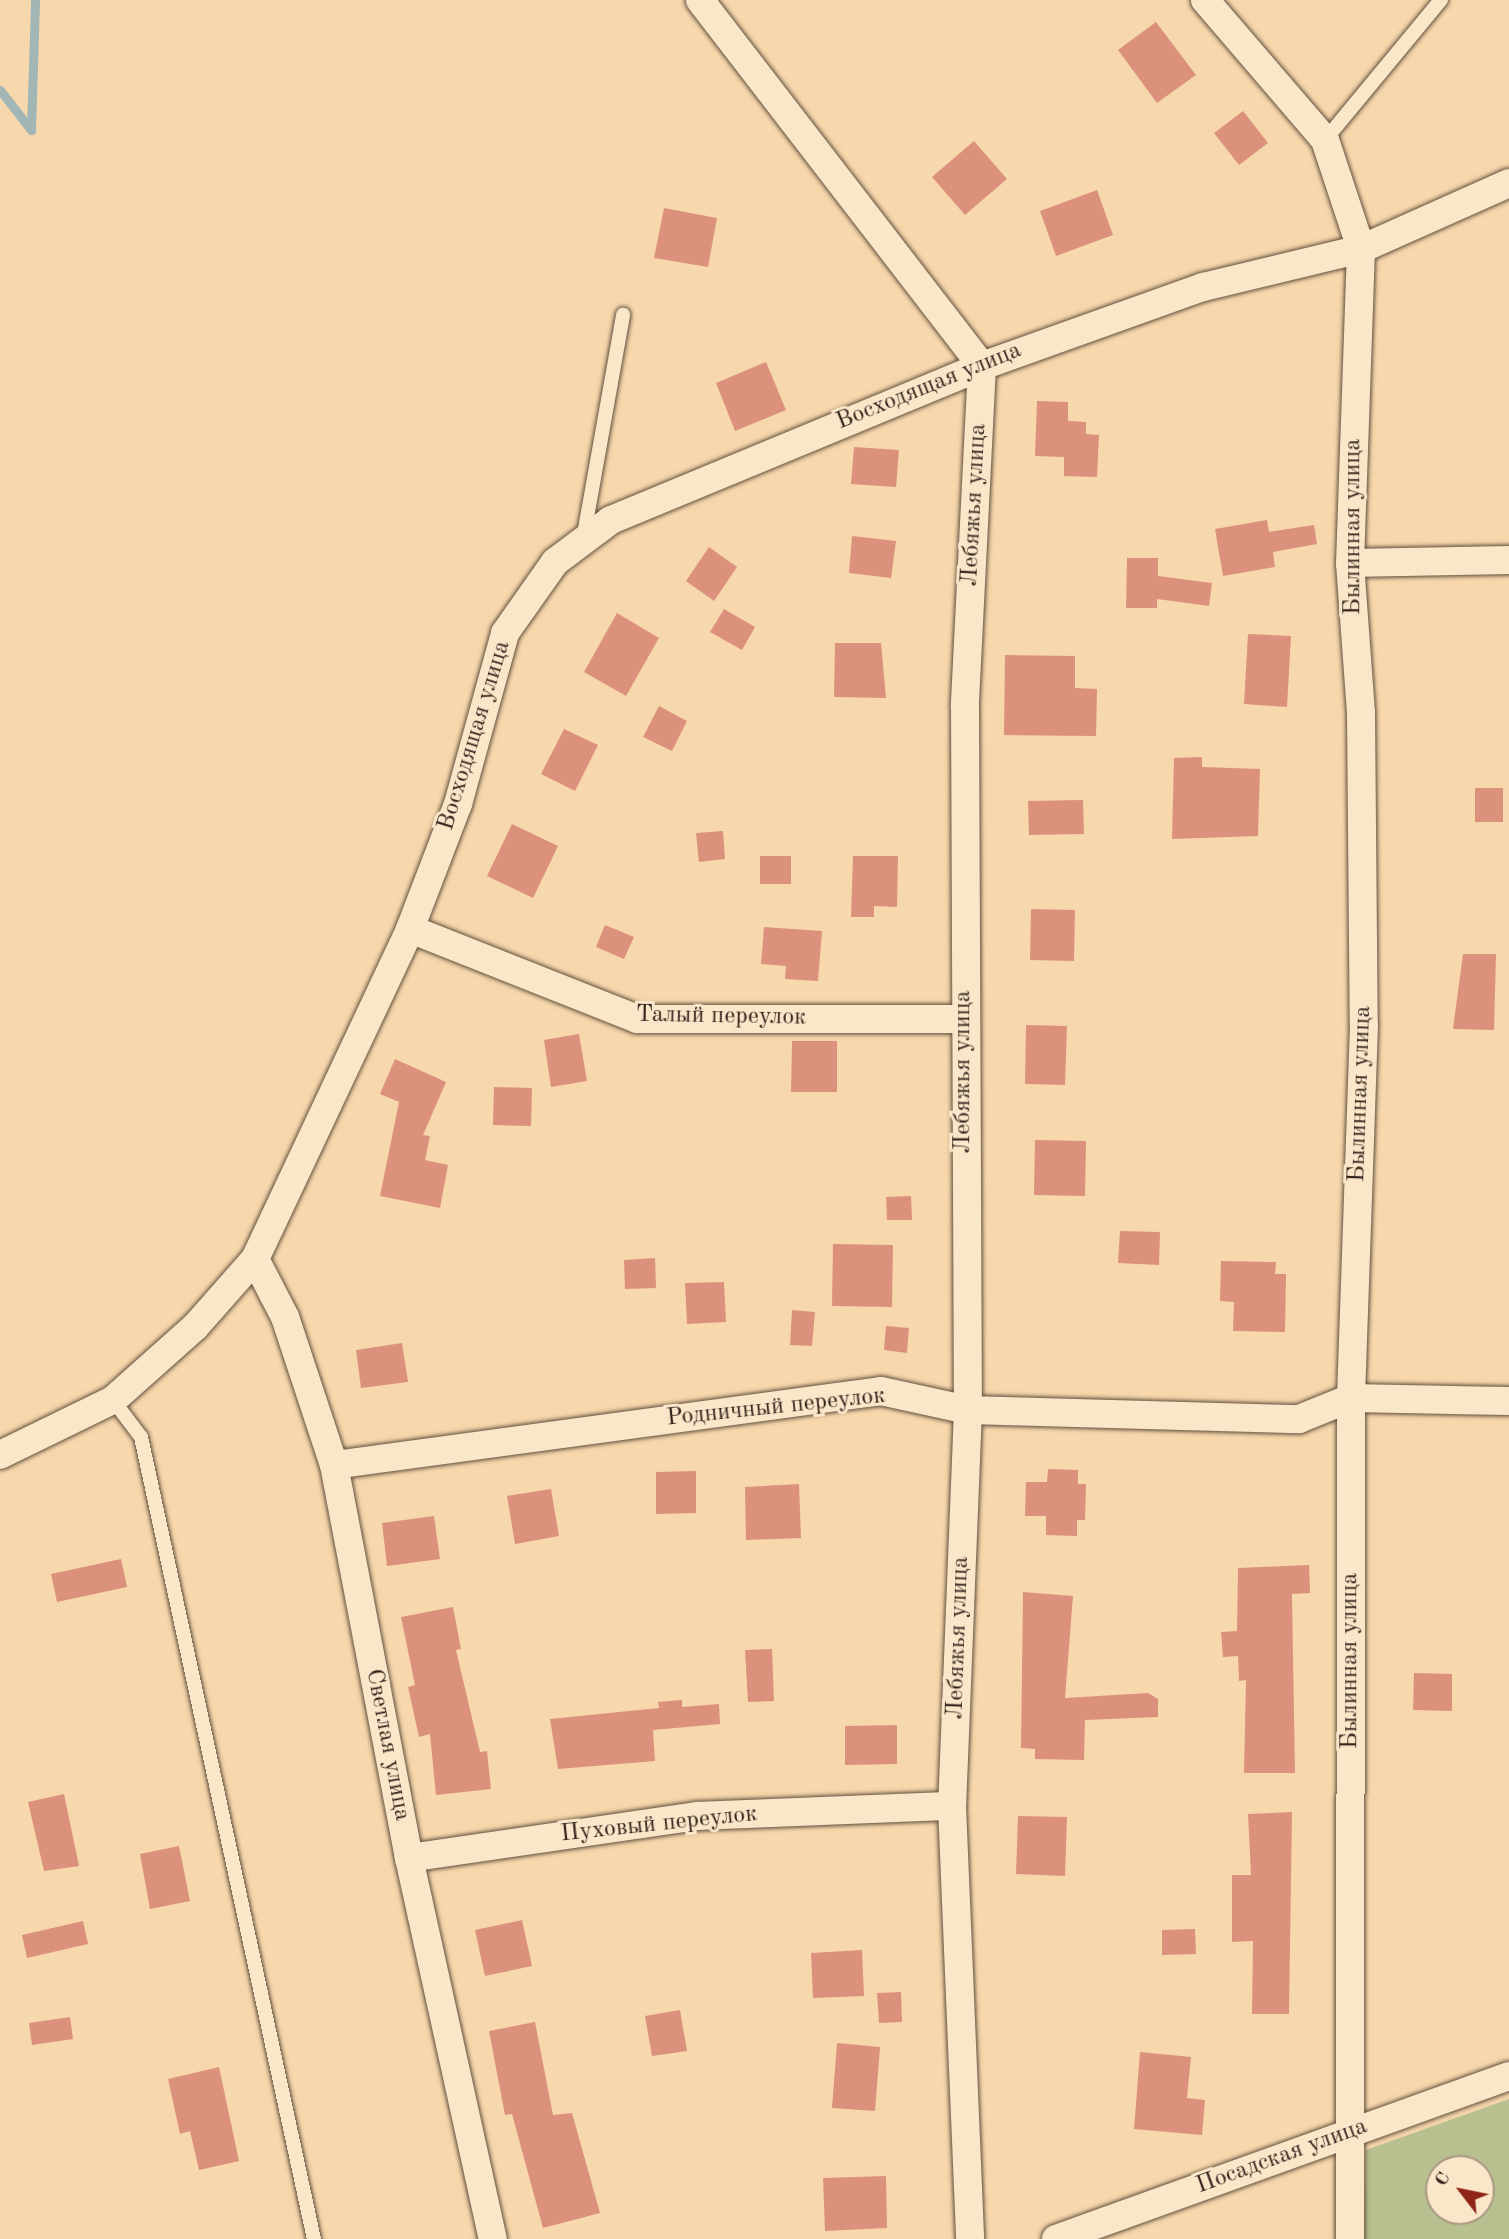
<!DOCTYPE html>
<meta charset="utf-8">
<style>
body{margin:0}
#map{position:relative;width:1509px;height:2239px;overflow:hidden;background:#f7d8ac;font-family:"Old Standard TT",serif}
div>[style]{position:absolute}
.green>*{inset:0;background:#b7c08e}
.stream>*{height:9px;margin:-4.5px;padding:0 4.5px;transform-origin:4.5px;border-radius:4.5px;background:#a3b6b6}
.building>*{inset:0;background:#dc917d}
.roads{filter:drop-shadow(0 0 2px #62503f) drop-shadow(0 0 2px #62503f)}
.lane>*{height:14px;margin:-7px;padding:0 7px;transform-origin:7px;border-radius:7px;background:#fae6c9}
.street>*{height:28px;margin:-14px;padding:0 14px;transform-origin:14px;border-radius:14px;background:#fae6c9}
span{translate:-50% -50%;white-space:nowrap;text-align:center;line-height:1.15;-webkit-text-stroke:6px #fae6c9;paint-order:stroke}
.street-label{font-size:24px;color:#31231b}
.north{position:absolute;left:1425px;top:2155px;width:70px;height:70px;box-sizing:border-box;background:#fae6c9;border:2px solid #aa9883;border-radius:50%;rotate:302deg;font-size:19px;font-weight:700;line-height:28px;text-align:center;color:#31231b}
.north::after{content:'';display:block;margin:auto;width:24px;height:32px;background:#8f2418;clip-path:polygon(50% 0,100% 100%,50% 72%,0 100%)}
</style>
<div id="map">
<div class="green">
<i style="clip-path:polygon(evenodd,1509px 2099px,1509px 2239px,1364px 2239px,1366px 2150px,1509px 2099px,1439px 2169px,1481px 2169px,1481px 2211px,1439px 2211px,1439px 2169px)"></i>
</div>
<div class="stream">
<i style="left:0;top:90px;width:51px;rotate:52.2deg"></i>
<i style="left:31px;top:130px;width:130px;rotate:-88.2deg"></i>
</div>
<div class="building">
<i style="clip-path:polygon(1156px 22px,1196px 75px,1157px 103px,1118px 50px)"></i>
<i style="clip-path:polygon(1243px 111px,1268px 143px,1239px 165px,1214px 133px)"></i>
<i style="clip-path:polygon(974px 141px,1007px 179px,965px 215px,932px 177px)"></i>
<i style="clip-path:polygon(1097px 190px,1113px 235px,1056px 256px,1040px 211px)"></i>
<i style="clip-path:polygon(664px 208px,717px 218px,708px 267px,654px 258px)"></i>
<i style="clip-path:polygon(766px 362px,786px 410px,735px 431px,716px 383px)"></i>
<i style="clip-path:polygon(1037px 401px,1068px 402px,1068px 421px,1086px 422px,1086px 434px,1099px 435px,1097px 477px,1064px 476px,1064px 457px,1035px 456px)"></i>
<i style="clip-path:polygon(854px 447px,899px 450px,896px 487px,851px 484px)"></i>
<i style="clip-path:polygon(1267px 520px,1269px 532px,1314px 525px,1317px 544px,1273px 552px,1275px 567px,1223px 576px,1215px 529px)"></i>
<i style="clip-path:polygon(852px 536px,896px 541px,891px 578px,849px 573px)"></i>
<i style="clip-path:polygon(709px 547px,737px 567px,714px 601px,686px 581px)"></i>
<i style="clip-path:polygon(1127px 558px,1158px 558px,1158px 576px,1212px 583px,1209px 606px,1157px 599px,1157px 608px,1126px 608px)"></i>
<i style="clip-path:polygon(724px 609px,755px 627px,742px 650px,710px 632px)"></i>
<i style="clip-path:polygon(617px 613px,659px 638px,626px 696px,584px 672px)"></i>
<i style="clip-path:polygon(1248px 634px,1291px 636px,1287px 707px,1244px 704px)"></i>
<i style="clip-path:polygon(835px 643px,881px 643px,886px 698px,834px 697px)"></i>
<i style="clip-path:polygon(1005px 655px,1075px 656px,1075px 688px,1097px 689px,1096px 736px,1004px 735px)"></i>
<i style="clip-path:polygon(659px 706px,687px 721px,672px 751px,643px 737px)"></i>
<i style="clip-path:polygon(564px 729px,598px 745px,575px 791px,541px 774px)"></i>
<i style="clip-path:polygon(1202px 757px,1202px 767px,1260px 769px,1258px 836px,1172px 839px,1174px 758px)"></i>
<i style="clip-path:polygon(1475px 788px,1503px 788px,1503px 822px,1475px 822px)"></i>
<i style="clip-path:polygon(1083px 800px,1084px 834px,1029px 835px,1028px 801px)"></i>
<i style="clip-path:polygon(512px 824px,558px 846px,533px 898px,487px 876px)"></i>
<i style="clip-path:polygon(723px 831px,725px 859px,699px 862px,696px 833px)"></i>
<i style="clip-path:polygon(760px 856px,791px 856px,791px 884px,760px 884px)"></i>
<i style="clip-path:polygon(853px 856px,898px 856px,897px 907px,874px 906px,874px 917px,851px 917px)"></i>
<i style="clip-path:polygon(1031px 909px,1075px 910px,1074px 961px,1030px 960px)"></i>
<i style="clip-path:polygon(605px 925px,634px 937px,624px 959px,596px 947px)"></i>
<i style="clip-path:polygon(764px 927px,822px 931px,818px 981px,785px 979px,786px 966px,761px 964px)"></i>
<i style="clip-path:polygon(1463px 954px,1496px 954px,1494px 1030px,1453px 1029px)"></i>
<i style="clip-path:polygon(1026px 1025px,1067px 1026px,1065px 1085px,1025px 1084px)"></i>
<i style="clip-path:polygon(579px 1034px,587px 1081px,551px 1087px,544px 1040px)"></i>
<i style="clip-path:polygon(792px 1041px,837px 1041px,837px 1092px,791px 1092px)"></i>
<i style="clip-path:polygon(395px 1059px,446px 1082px,423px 1135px,430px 1136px,425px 1160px,448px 1165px,440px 1208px,380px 1196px,399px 1102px,380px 1094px)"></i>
<i style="clip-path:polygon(494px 1087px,532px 1088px,531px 1126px,493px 1125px)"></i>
<i style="clip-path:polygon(1035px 1140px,1086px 1141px,1085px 1196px,1034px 1195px)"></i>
<i style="clip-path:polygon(911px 1196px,912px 1220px,887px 1220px,886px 1197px)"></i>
<i style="clip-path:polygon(1120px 1231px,1160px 1232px,1159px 1265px,1118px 1263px)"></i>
<i style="clip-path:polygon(833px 1244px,893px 1245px,892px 1307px,832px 1306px)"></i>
<i style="clip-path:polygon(655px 1258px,656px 1288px,625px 1289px,624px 1260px)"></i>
<i style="clip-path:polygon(1221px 1261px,1276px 1262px,1275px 1274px,1286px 1274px,1285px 1332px,1233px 1331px,1234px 1302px,1220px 1301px)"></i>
<i style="clip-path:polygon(724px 1282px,726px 1322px,687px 1324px,685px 1283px)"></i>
<i style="clip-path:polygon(792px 1310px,815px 1312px,812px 1346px,790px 1345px)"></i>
<i style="clip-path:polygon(886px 1326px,909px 1328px,907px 1353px,884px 1350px)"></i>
<i style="clip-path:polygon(402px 1343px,408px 1382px,361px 1388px,356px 1350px)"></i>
<i style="clip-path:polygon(1048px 1469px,1078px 1470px,1078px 1484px,1086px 1484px,1085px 1520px,1077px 1520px,1077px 1536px,1046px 1535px,1046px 1516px,1025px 1516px,1026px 1482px,1047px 1482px)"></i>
<i style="clip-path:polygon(696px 1471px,696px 1513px,656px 1514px,656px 1472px)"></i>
<i style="clip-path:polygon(799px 1484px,801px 1538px,746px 1540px,745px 1487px)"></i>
<i style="clip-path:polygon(551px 1489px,559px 1536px,515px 1544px,507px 1496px)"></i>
<i style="clip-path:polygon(434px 1516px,440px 1559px,387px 1566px,382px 1523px)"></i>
<i style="clip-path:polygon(121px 1559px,127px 1587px,57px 1602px,51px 1574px)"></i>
<i style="clip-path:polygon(1309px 1565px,1310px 1593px,1292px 1594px,1295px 1773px,1244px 1773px,1246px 1680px,1239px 1681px,1238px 1656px,1223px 1657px,1221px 1632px,1237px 1631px,1238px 1568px)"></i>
<i style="clip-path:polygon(1023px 1592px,1073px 1596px,1065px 1698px,1148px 1693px,1158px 1699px,1158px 1717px,1085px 1720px,1084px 1760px,1035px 1759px,1035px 1749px,1021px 1748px)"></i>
<i style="clip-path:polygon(453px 1607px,461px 1649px,456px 1650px,480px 1752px,487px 1751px,491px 1789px,436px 1795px,430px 1734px,419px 1737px,408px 1687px,415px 1685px,401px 1617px)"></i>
<i style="clip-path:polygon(772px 1649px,774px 1701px,748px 1702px,745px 1650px)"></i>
<i style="clip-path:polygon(1414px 1673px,1452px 1674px,1452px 1711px,1413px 1710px)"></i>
<i style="clip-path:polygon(682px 1700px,682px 1707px,719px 1704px,720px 1724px,653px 1730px,655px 1761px,558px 1769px,550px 1719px,659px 1708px,658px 1702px)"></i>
<i style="clip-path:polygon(897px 1725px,897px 1764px,845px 1765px,845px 1726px)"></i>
<i style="clip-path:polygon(64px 1794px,79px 1866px,44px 1871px,28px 1802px)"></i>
<i style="clip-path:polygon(1292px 1812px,1289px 2014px,1252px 2014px,1253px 1941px,1232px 1942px,1232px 1875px,1251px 1875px,1248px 1814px)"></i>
<i style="clip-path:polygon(1018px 1816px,1067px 1817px,1065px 1876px,1016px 1874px)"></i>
<i style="clip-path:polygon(179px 1846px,190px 1901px,150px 1909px,140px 1854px)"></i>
<i style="clip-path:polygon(522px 1920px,532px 1966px,485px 1976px,475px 1930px)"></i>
<i style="clip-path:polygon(83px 1921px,88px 1944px,27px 1958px,22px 1935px)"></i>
<i style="clip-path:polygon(1195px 1929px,1196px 1954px,1162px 1955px,1162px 1930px)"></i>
<i style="clip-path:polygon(862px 1950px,864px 1996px,813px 1998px,811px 1953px)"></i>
<i style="clip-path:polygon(901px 1992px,902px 2022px,879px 2023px,877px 1993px)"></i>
<i style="clip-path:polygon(680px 2010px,687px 2051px,652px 2056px,645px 2016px)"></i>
<i style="clip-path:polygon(70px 2017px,73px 2039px,32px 2045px,29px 2023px)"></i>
<i style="clip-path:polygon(535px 2022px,553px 2115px,572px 2113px,600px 2213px,543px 2228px,512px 2114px,505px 2115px,489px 2031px)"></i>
<i style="clip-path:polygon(837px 2043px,880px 2047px,875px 2111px,832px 2108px)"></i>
<i style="clip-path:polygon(1140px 2052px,1191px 2057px,1187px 2098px,1205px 2100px,1202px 2135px,1134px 2129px)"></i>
<i style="clip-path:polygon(219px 2067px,239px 2161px,199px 2170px,190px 2131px,180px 2134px,168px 2079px)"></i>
<i style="clip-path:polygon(886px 2176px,887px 2228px,825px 2231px,823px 2178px)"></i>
</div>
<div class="roads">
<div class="lane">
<i style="left:1325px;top:140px;width:182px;rotate:-50.4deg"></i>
<i style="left:583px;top:540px;width:229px;rotate:-79.9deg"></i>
<i style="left:113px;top:1400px;width:46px;rotate:52.9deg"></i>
<i style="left:141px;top:1437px;width:820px;rotate:77.83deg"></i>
</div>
<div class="street">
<i style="left:700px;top:0;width:462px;rotate:52.4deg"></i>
<i style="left:982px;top:366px;width:340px;rotate:92.9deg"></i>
<i style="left:965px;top:706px;width:704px;rotate:89.76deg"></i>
<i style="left:968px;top:1410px;width:396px;rotate:92.3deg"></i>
<i style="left:952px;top:1806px;width:433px;rotate:87.6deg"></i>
<i style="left:1205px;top:0;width:184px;rotate:49.4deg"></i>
<i style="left:1325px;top:140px;width:115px;rotate:71.7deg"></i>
<i style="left:1361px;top:249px;width:314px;rotate:92deg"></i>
<i style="left:1350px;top:563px;width:149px;rotate:85.8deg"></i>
<i style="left:1361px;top:712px;width:313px;rotate:89.5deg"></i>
<i style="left:1364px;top:1025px;width:373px;rotate:92deg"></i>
<i style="left:1351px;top:1398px;width:841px;rotate:90.07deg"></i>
<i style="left:1350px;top:563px;width:159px;rotate:-1.1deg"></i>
<i style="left:410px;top:929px;width:244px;rotate:21.6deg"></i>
<i style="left:637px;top:1019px;width:327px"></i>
<i style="left:255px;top:1259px;width:65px;rotate:62.7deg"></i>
<i style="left:285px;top:1317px;width:156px;rotate:71.7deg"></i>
<i style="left:334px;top:1465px;width:400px;rotate:79.2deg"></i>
<i style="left:409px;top:1858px;width:390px;rotate:77.6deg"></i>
<i style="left:0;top:1455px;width:126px;rotate:-26deg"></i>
<i style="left:113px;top:1400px;width:110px;rotate:-41.7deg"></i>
<i style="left:195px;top:1327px;width:91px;rotate:-48.6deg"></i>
<i style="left:255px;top:1259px;width:365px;rotate:-64.8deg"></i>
<i style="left:410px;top:929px;width:134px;rotate:-69deg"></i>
<i style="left:458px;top:804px;width:177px;rotate:-74.6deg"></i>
<i style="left:505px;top:633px;width:87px;rotate:-54.8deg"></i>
<i style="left:555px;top:562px;width:70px;rotate:-36.9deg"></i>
<i style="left:611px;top:520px;width:402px;rotate:-22.5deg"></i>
<i style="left:982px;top:366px;width:235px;rotate:-19.7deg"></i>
<i style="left:1203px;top:287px;width:163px;rotate:-13.5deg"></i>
<i style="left:1361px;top:249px;width:162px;rotate:-24deg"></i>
<i style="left:334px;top:1465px;width:552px;rotate:-7.7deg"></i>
<i style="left:881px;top:1391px;width:89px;rotate:12.3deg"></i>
<i style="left:968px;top:1410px;width:331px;rotate:1.6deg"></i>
<i style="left:1299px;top:1419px;width:56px;rotate:-22deg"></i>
<i style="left:1351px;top:1398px;width:158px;rotate:1.1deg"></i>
<i style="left:409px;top:1858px;width:292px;rotate:-8.3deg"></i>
<i style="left:698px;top:1816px;width:254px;rotate:-2.3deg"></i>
<i style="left:1056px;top:2239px;width:481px;rotate:-19.8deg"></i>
</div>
</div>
<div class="street-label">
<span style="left:929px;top:387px;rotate:-22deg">Восходящая улица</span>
<span style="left:975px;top:505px;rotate:-87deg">Лебяжья улица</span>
<span style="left:1354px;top:527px;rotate:-90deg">Былинная улица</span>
<span style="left:475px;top:736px;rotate:-73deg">Восходящая улица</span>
<span style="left:721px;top:1017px;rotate:1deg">Талый переулок</span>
<span style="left:964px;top:1072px;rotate:-90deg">Лебяжья улица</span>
<span style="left:1361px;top:1094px;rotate:-88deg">Былинная улица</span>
<span style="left:776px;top:1408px;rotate:-6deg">Родничный переулок</span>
<span style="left:959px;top:1638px;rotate:-88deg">Лебяжья улица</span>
<span style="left:1351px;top:1661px;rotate:-90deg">Былинная улица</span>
<span style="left:387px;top:1745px;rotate:79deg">Светлая улица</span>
<span style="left:659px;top:1825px;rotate:-6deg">Пуховый переулок</span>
<span style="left:1282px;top:2157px;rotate:-20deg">Посадская улица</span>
</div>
<div class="north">С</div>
</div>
